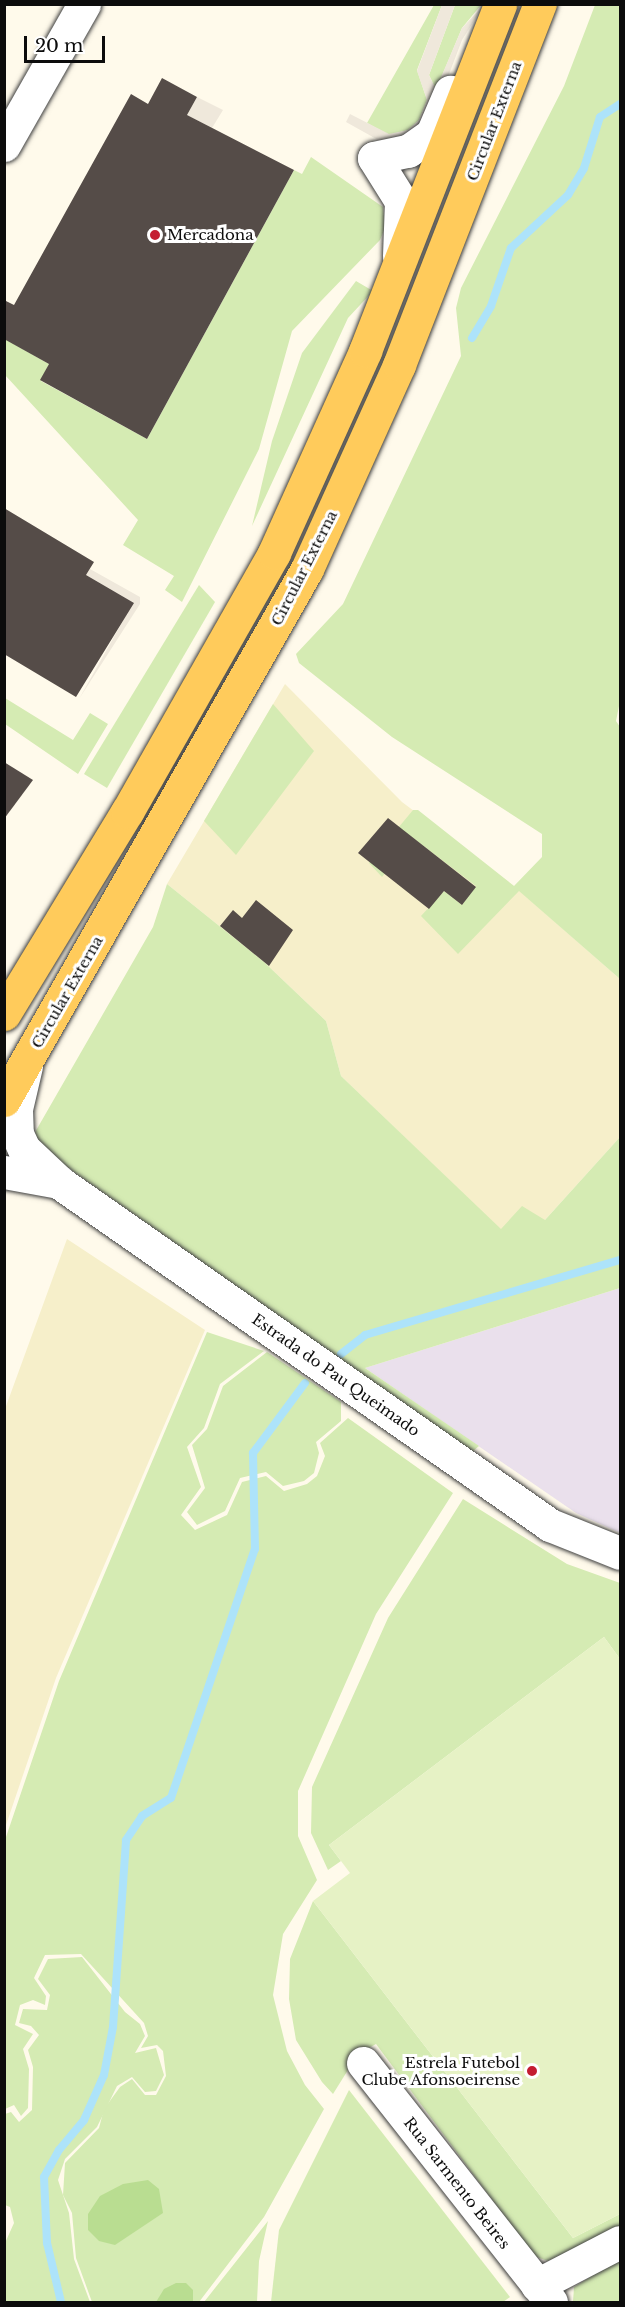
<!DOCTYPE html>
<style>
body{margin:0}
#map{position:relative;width:625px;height:2307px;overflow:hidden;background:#fffaeb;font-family:"Libre Baskerville",serif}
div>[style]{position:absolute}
.industrial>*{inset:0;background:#eae0ec}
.farmland>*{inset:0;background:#f6efca}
.green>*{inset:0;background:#d5ebb3}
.forest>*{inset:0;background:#b9dd91}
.pitch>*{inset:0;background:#e6f2c5}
.plaza>*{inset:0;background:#efe8db}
.stream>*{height:8px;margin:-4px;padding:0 4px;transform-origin:4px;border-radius:4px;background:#ade3fa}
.building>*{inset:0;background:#554c48}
.roads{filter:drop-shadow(0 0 2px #3f3f3f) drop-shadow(0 0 2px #3f3f3f)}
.minor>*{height:33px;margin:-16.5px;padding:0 16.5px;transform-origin:16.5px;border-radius:16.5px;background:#fff}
.major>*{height:33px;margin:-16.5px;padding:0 16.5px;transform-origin:16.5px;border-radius:16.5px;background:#ffcb5b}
.dots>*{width:16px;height:16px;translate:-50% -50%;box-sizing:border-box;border:3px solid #fff;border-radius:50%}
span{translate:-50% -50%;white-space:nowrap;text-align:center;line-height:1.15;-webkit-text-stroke:6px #fff;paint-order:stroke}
.street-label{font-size:15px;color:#0c0c0c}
.poi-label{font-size:15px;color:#0c0c0c}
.left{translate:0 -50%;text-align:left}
.right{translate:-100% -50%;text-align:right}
.frame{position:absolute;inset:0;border:6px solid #0c0c0c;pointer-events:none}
.scale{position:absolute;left:24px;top:36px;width:81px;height:27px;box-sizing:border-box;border:3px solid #0c0c0c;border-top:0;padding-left:8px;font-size:18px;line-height:21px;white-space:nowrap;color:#0c0c0c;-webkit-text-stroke:4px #fff;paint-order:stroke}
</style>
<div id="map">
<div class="industrial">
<i style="clip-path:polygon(620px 1288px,620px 1533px,576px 1513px,365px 1368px)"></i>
</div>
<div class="farmland">
<i style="clip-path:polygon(285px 684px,402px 802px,514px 886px,620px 979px,620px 1137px,544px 1221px,501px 1230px,341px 1076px,326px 1021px,264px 962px,167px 884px)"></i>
<i style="clip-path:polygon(67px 1239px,205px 1330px,56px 1678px,5px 1828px,5px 1409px)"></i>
</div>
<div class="green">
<i style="clip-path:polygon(434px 5px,442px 5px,417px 70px,427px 100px,419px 120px,408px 130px,389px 135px,367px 123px)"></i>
<i style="clip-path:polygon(455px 5px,481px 5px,462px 28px,436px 90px,429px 75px)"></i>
<i style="clip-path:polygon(595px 5px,620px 5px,620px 701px,616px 721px,620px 727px,620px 979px,519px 891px,458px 954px,421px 916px,444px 891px,462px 905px,476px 886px,413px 838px,382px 877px,369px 863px,413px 810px,418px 810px,514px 886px,542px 857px,542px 834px,392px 737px,299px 663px,296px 654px,343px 604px,461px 356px,456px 308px,461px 288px,564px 86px)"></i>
<i style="clip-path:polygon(311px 157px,383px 207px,385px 228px,380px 240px,292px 331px,259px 449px,182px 602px,165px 590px,174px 576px,123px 545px,138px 520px,5px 375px,5px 339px,49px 364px,41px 381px,147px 439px,294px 170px,302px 174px)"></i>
<i style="clip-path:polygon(356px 281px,373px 291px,348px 318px,252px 526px,272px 441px,302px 353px)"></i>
<i style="clip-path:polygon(199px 585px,215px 602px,107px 788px,84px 774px)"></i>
<i style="clip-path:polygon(5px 698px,73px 740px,90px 713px,108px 724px,78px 774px,5px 724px)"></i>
<i style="clip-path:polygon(273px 704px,314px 751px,236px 855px,204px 821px)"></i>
<i style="clip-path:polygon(167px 884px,264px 962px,326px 1021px,341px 1076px,501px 1229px,522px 1206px,545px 1220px,620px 1137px,620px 1288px,365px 1368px,479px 1446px,472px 1452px,47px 1153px,34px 1134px,153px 927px)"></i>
<i style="clip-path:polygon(207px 1332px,264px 1351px,220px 1384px,204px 1428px,187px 1447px,201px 1487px,181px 1515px,195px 1530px,227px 1515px,242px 1482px,266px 1476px,284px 1491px,307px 1484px,317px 1476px,325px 1456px,320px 1443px,348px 1418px,453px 1493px,376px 1614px,298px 1791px,298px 1836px,317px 1880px,283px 1934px,273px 1995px,287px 2051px,305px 2085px,324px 2109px,264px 2217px,199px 2302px,92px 2302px,76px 2258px,72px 2213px,63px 2195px,65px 2163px,99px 2128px,104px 2109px,120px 2087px,132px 2079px,145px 2095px,156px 2095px,166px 2076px,163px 2051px,157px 2045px,141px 2048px,148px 2036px,144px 2023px,81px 1954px,45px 1955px,34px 1978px,46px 1996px,45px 2005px,33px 2000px,20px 2005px,15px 2025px,33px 2034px,23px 2049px,29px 2069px,28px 2108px,21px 2116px,14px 2105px,5px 2109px,5px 1840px,59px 1681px)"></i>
<i style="clip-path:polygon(267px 1352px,341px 1402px,341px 1421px,316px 1442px,319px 1453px,314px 1473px,304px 1481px,283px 1486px,266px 1472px,240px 1478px,225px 1511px,197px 1525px,187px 1512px,205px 1488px,192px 1445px,207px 1429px,223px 1386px)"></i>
<i style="clip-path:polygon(463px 1499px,567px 1564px,620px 1583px,620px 1659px,604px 1637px,329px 1845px,341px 1861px,328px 1870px,311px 1833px,312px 1787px,388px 1618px)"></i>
<i style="clip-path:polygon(313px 1901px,573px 2238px,620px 2214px,620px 2227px,548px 2261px,534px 2256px,376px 2044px,358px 2054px,333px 2094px,322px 2082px,296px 2040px,289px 1999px,290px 1959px)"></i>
<i style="clip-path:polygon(82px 1957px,125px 2012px,140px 2024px,145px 2036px,135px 2053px,156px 2048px,164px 2075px,156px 2091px,145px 2092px,132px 2077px,117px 2086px,97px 2127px,65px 2159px,58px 2180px,69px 2213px,74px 2259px,90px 2302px,5px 2302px,5px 2243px,14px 2223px,10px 2207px,5px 2205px,5px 2114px,11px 2112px,19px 2122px,32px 2110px,33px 2067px,28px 2050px,39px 2035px,31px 2026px,19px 2023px,23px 2009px,47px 2010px,50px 1995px,38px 1979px,48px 1959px)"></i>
<i style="clip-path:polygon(349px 2090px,510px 2297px,503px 2302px,271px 2302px,279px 2230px)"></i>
<i style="clip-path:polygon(268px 2221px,259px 2261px,257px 2302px,204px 2302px)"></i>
<i style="clip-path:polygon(620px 2259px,620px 2302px,573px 2302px,574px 2287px)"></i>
</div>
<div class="forest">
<i style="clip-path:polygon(148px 2180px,159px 2189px,163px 2213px,115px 2245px,99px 2241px,88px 2230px,88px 2214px,100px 2196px,123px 2184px)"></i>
<i style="clip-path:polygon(176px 2283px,186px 2283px,193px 2290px,193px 2302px,156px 2302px,164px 2289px)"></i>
</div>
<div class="pitch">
<i style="clip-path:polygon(604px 1637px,620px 1659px,620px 2214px,573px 2238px,313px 1901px,350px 1873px,329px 1845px)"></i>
</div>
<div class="plaza">
<i style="clip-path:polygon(442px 5px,455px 5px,429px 75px,436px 89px,462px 28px,484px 5px,462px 40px,430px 124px,421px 134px,380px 141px,346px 122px,350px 114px,389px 134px,408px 130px,419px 120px,427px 100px,417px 71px)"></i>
<i style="clip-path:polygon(197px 97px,223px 110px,212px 128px,187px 115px)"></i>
<i style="clip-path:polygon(90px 569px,140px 597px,140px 604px,79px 699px,133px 603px,86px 575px)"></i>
</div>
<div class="stream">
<i style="left:472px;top:338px;width:37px;rotate:-59deg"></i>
<i style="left:491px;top:306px;width:61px;rotate:-71deg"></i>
<i style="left:511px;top:248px;width:78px;rotate:-42.9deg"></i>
<i style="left:568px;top:195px;width:31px;rotate:-59deg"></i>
<i style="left:584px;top:168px;width:53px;rotate:-72.6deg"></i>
<i style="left:600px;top:117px;width:24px;rotate:-33deg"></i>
<i style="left:341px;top:1354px;width:31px;rotate:-38deg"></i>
<i style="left:365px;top:1335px;width:266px;rotate:-16.4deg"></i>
<i style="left:61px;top:2302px;width:61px;rotate:-103.3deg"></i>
<i style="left:47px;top:2243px;width:66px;rotate:-92.6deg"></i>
<i style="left:44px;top:2177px;width:31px;rotate:-61deg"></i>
<i style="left:59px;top:2150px;width:39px;rotate:-50deg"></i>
<i style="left:84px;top:2120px;width:49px;rotate:-66deg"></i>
<i style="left:104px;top:2075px;width:49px;rotate:-79.4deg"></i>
<i style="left:113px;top:2027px;width:187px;rotate:-86deg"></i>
<i style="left:126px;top:1840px;width:29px;rotate:-56deg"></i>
<i style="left:142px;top:1816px;width:34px;rotate:-32deg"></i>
<i style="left:171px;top:1798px;width:263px;rotate:-71.4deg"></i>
<i style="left:255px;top:1549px;width:96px;rotate:-91.2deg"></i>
<i style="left:253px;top:1453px;width:87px;rotate:-53.4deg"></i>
</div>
<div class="building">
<i style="clip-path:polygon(162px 78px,197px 97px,187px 115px,294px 170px,147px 439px,40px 380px,49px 364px,4px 339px,4px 300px,14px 305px,131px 94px,148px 104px)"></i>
<i style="clip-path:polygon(4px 508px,94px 562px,86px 575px,134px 603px,76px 697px,4px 654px)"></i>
<i style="clip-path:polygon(4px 762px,33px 780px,4px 819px)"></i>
<i style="clip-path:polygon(388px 818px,476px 887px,462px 905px,444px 891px,429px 909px,358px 853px)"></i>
<i style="clip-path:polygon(256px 900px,293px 930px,269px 966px,220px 926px,233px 910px,242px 918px)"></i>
</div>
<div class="roads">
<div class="minor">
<i style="left:4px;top:145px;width:162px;rotate:-60.4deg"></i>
<i style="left:374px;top:158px;width:35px;rotate:-12deg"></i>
<i style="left:408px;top:151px;width:29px;rotate:-35deg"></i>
<i style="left:432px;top:134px;width:46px;rotate:-66.8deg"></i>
<i style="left:374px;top:158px;width:51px;rotate:57.9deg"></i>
<i style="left:401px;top:201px;width:55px;rotate:92.1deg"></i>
<i style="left:26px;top:1066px;width:44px;rotate:103.1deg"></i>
<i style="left:16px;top:1109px;width:25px;rotate:88deg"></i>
<i style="left:17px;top:1134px;width:17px;rotate:65deg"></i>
<i style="left:24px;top:1149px;width:50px;rotate:43.4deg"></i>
<i style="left:60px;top:1183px;width:598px;rotate:34.91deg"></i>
<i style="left:550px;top:1525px;width:75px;rotate:21.8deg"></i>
<i style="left:4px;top:1172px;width:56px;rotate:10.3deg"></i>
<i style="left:363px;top:2063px;width:304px;rotate:51.8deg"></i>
<i style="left:537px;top:2285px;width:93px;rotate:-27.4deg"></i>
</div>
<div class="major">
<i style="left:4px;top:1014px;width:237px;rotate:-58.7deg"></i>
<i style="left:127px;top:812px;width:298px;rotate:-60.4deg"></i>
<i style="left:274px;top:553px;width:222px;rotate:-65.7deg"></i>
<i style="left:365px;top:351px;width:372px;rotate:-68.7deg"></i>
<i style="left:4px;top:1100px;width:611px;rotate:-60.29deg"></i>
<i style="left:307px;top:569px;width:224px;rotate:-65.7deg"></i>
<i style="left:399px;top:365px;width:388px;rotate:-68.7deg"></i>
</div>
</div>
<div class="dots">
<i style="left:155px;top:235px;background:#c41d31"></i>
<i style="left:532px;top:2071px;background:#c41d31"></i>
</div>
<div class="street-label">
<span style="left:494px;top:121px;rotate:-69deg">Circular Externa</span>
<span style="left:304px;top:568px;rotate:-63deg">Circular Externa</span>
<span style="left:67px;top:992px;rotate:-60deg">Circular Externa</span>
<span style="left:336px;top:1375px;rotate:35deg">Estrada do Pau Queimado</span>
<span style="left:457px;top:2183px;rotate:52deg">Rua Sarmento Beires</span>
</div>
<div class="poi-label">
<span class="left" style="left:167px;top:235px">Mercadona</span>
<span class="right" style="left:520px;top:2071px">Estrela Futebol<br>Clube Afonsoeirense</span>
</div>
<div class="frame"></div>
<div class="scale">20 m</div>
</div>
